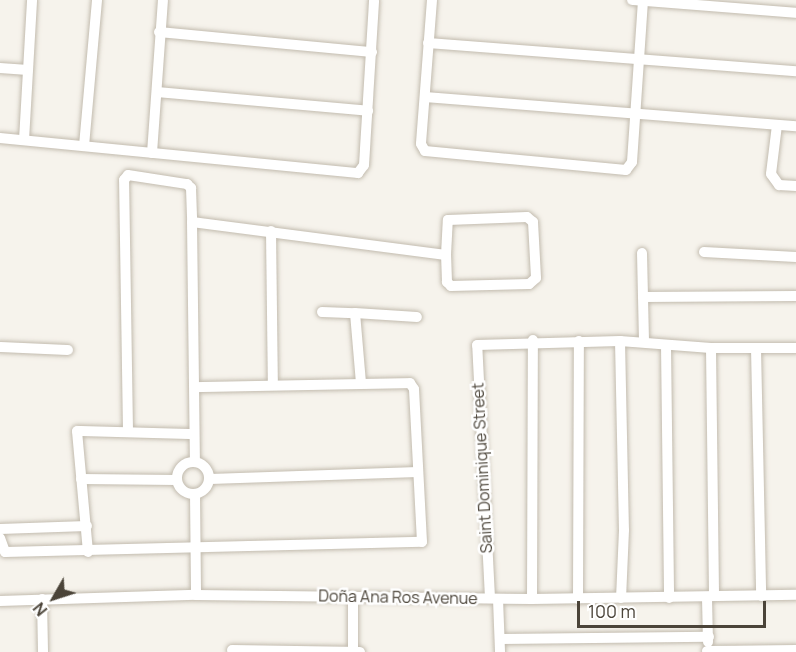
<!DOCTYPE html>
<meta charset="utf-8">
<style>
body{margin:0}
#map{position:relative;width:796px;height:652px;overflow:hidden;background:#f6f3ec;font-family:Manrope,sans-serif}
div>[style]{position:absolute}
.roads{filter:drop-shadow(0 0 2px #c2bbae) drop-shadow(0 0 2px #c2bbae)}
.minor>*{height:10px;margin:-5px;padding:0 5px;transform-origin:5px;border-radius:5px;background:#fff}
.minor>.ring{margin:-5px;padding:0;box-sizing:content-box;background:none;border:10px solid #fff;border-radius:50%}
span{translate:-50% -50%;white-space:nowrap;text-align:center;line-height:1.15;-webkit-text-stroke:5px #fff;paint-order:stroke}
.street-label{font-size:16px;color:#4b4439}
.north{position:absolute;left:24px;top:568px;width:60px;height:60px;-webkit-text-stroke:4px #fff;paint-order:stroke;rotate:231deg;font-size:16px;font-weight:700;line-height:24px;text-align:center;color:#4b4439}
.north::after{content:'';display:block;margin:auto;width:21px;height:27px;background:#4b4439;clip-path:polygon(50% 0,100% 100%,50% 72%,0 100%)}
.scale{position:absolute;left:577px;top:601px;width:189px;height:27px;box-sizing:border-box;border:3px solid #4b4439;border-top:0;padding-left:8px;font-size:18px;line-height:21px;white-space:nowrap;color:#4b4439;-webkit-text-stroke:4px #fff;paint-order:stroke}
</style>
<div id="map">
<div class="roads">
<div class="minor">
<i style="left:432px;top:0;width:144px;rotate:94.4deg"></i>
<i style="left:421px;top:144px;width:8px;rotate:60deg"></i>
<i style="left:425px;top:151px;width:202px;rotate:5.4deg"></i>
<i style="left:626px;top:170px;width:10px;rotate:-53deg"></i>
<i style="left:632px;top:162px;width:162px;rotate:-86.1deg"></i>
<i style="left:632px;top:0;width:165px;rotate:4.5deg"></i>
<i style="left:159px;top:32px;width:214px;rotate:5.4deg"></i>
<i style="left:428px;top:43px;width:369px;rotate:4.4deg"></i>
<i style="left:0;top:68px;width:28px;rotate:4deg"></i>
<i style="left:157px;top:92px;width:212px;rotate:5.1deg"></i>
<i style="left:425px;top:97px;width:372px;rotate:4.5deg"></i>
<i style="left:777px;top:125px;width:49px;rotate:97deg"></i>
<i style="left:771px;top:174px;width:14px;rotate:54deg"></i>
<i style="left:779px;top:185px;width:17px;rotate:3deg"></i>
<i style="left:0;top:138px;width:360px;rotate:5.6deg"></i>
<i style="left:358px;top:173px;width:10px;rotate:-53deg"></i>
<i style="left:364px;top:165px;width:165px;rotate:-86.5deg"></i>
<i style="left:24px;top:140px;width:140px;rotate:-86.7deg"></i>
<i style="left:84px;top:146px;width:147px;rotate:-84.9deg"></i>
<i style="left:152px;top:153px;width:153px;rotate:-85.9deg"></i>
<i style="left:192px;top:222px;width:240px;rotate:89.3deg"></i>
<i style="left:271px;top:231px;width:154px;rotate:89.3deg"></i>
<i style="left:704px;top:252px;width:92px;rotate:3.1deg"></i>
<i style="left:642px;top:253px;width:89px;rotate:88.7deg"></i>
<i style="left:643px;top:297px;width:153px;rotate:-0.4deg"></i>
<i style="left:322px;top:312px;width:33px;rotate:2deg"></i>
<i style="left:620px;top:341px;width:189px;rotate:88.8deg"></i>
<i style="left:624px;top:530px;width:68px;rotate:92.5deg"></i>
<i style="left:666px;top:345px;width:253px;rotate:89.3deg"></i>
<i style="left:0;top:347px;width:68px;rotate:2.5deg"></i>
<i style="left:711px;top:348px;width:248px;rotate:89.3deg"></i>
<i style="left:756px;top:348px;width:248px;rotate:88.8deg"></i>
<i style="left:361px;top:383px;width:70px;rotate:-94.9deg"></i>
<i style="left:355px;top:313px;width:62px;rotate:3.7deg"></i>
<i style="left:128px;top:431px;width:251px;rotate:-90.9deg"></i>
<i style="left:124px;top:180px;width:6px;rotate:-51deg"></i>
<i style="left:128px;top:175px;width:60px;rotate:8.7deg"></i>
<i style="left:187px;top:184px;width:6px;rotate:45deg"></i>
<i style="left:191px;top:188px;width:34px;rotate:88deg"></i>
<i style="left:192px;top:222px;width:256px;rotate:7.4deg"></i>
<i style="left:446px;top:255px;width:35px;rotate:-87deg"></i>
<i style="left:448px;top:220px;width:79px;rotate:-2.2deg"></i>
<i style="left:527px;top:217px;width:8px;rotate:40deg"></i>
<i style="left:533px;top:222px;width:56px;rotate:86.9deg"></i>
<i style="left:536px;top:278px;width:9px;rotate:139deg"></i>
<i style="left:529px;top:284px;width:78px;rotate:178.5deg"></i>
<i style="left:451px;top:286px;width:6px;rotate:-135deg"></i>
<i style="left:447px;top:282px;width:27px;rotate:-92deg"></i>
<i class="ring" style="left:177px;top:462px;width:22px;height:22px"></i>
<i style="left:81px;top:479px;width:96px;rotate:0.6deg"></i>
<i style="left:210px;top:479px;width:208px;rotate:-1.9deg"></i>
<i style="left:195px;top:494px;width:101px;rotate:89.4deg"></i>
<i style="left:0;top:529px;width:87px;rotate:-2deg"></i>
<i style="left:0;top:538px;width:15px;rotate:70deg"></i>
<i style="left:5px;top:552px;width:417px;rotate:-1.4deg"></i>
<i style="left:422px;top:542px;width:153px;rotate:-93deg"></i>
<i style="left:414px;top:389px;width:7px;rotate:-124deg"></i>
<i style="left:410px;top:383px;width:215px;rotate:178.9deg"></i>
<i style="left:88px;top:552px;width:121px;rotate:-95.2deg"></i>
<i style="left:77px;top:431px;width:116px;rotate:1.5deg"></i>
<i style="left:490px;top:598px;width:253px;rotate:-92.9deg"></i>
<i style="left:477px;top:345px;width:143px;rotate:-1.6deg"></i>
<i style="left:620px;top:341px;width:91px;rotate:4.4deg"></i>
<i style="left:711px;top:348px;width:85px"></i>
<i style="left:707px;top:598px;width:44px;rotate:88.7deg"></i>
<i style="left:42px;top:599px;width:53px;rotate:88.9deg"></i>
<i style="left:498px;top:599px;width:53px;rotate:87.8deg"></i>
<i style="left:532px;top:599px;width:259px;rotate:-89.8deg"></i>
<i style="left:578px;top:599px;width:258px;rotate:-89.8deg"></i>
<i style="left:0;top:601px;width:196px;rotate:-1.8deg"></i>
<i style="left:196px;top:595px;width:336px;rotate:0.7deg"></i>
<i style="left:532px;top:599px;width:264px;rotate:-0.9deg"></i>
<i style="left:501px;top:639px;width:208px;rotate:-0.6deg"></i>
<i style="left:232px;top:650px;width:128px;rotate:0.9deg"></i>
<i style="left:707px;top:651px;width:89px;rotate:-0.6deg"></i>
<i style="left:353px;top:652px;width:55px;rotate:-90deg"></i>
</div>
</div>
<div class="street-label">
<span style="left:482px;top:468px;rotate:-93deg">Saint Dominique Street</span>
<span style="left:398px;top:597px;rotate:1deg">Doña Ana Ros Avenue</span>
</div>
<div class="north">N</div>
<div class="scale">100 m</div>
</div>
